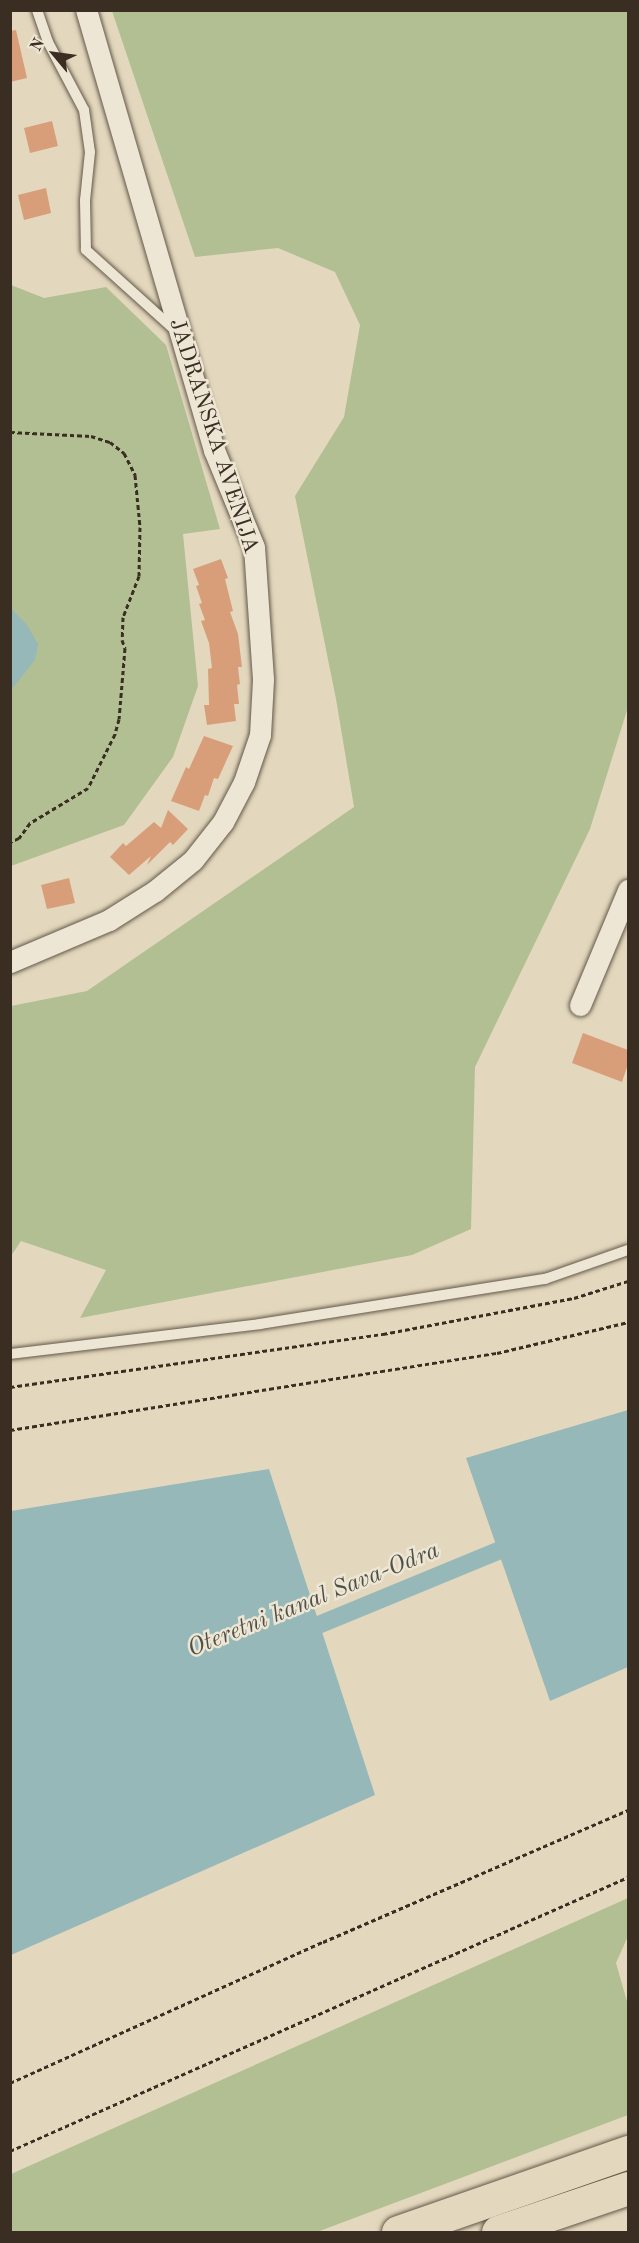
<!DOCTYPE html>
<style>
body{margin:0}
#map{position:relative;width:639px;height:2243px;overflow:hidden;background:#e3d8be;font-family:"Old Standard TT",serif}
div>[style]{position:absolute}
.green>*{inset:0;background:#b2bf93}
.water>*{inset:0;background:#96b8b8}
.canal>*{height:18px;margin:-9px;padding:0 9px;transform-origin:9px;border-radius:9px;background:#96b8b8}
.building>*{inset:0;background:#d89e7a}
.path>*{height:3px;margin-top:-1.5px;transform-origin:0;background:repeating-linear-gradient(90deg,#3a2d21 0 4.5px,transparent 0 7.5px)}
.roads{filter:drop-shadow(0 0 2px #645848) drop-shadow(0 0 2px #645848)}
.lane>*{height:10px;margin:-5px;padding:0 5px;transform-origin:5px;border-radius:5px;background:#ede6d5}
.street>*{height:21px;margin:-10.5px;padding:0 10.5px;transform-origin:10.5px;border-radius:10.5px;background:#ede6d5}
.highway>*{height:33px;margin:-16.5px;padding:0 16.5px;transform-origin:16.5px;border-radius:16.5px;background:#e3d8be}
span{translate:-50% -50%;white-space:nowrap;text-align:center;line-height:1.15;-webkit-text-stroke:5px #ede6d5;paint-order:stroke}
.street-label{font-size:22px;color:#3a2d21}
.water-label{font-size:24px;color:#515047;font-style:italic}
.frame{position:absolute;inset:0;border:12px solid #3a2d21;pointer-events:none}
.north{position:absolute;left:24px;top:24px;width:60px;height:60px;-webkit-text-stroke:4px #ede6d5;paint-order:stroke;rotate:299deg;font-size:16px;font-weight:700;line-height:24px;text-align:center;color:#3a2d21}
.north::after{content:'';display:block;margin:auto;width:21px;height:27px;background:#3a2d21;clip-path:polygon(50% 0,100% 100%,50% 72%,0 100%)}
</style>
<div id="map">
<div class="green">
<i style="clip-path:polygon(112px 11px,628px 11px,628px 707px,590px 829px,475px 1067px,471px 1229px,412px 1255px,80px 1318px,106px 1270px,21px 1241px,11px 1256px,11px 1006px,87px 991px,354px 807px,336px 699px,295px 496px,344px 417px,360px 325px,335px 272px,278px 248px,195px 257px)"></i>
<i style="clip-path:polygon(11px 285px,44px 298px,106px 287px,166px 345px,220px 529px,183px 534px,198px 686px,173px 757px,124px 825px,11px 866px)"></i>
<i style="clip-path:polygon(628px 1898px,628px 1936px,616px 1963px,628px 2005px,628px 2115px,317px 2232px,11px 2232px,11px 2174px)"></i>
</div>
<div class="water">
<i style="clip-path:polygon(11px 608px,27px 625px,38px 644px,35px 660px,11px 690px)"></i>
<i style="clip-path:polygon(628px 1410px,628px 1667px,550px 1701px,466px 1458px)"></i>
<i style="clip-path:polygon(269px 1469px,375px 1795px,11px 1955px,11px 1511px)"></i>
</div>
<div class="canal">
<i style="left:299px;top:1633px;width:239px;rotate:-22.4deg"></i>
</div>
<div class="building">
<i style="clip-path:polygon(16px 30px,27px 78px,10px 82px,10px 31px)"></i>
<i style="clip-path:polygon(52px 121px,58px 146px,30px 153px,24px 128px)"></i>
<i style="clip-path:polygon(46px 188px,51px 213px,24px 220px,18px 195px)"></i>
<i style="clip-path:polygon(221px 559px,228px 578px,225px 579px,233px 611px,230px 612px,238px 634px,242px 667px,238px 667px,240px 684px,237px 685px,239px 704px,234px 704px,236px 721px,207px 725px,204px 705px,209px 705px,208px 669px,212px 668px,209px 643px,201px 621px,205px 620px,199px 604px,202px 603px,196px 586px,199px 585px,193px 569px)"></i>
<i style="clip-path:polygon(204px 736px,233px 746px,218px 779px,214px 778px,208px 796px,205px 795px,199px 811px,171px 801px,186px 767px,189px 769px)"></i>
<i style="clip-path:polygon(168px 810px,188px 829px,173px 845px,170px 842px,147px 865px,151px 856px,129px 875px,110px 857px,123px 843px,126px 846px,154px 822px,161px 828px)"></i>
<i style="clip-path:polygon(69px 878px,75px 903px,47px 909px,41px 885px)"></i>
<i style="clip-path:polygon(583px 1033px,628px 1050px,628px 1064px,622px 1082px,572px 1063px)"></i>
</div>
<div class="path">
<i style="left:10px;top:432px;width:81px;rotate:2.8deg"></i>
<i style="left:91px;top:436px;width:20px;rotate:18deg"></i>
<i style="left:110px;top:442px;width:18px;rotate:38deg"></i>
<i style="left:124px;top:453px;width:25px;rotate:63deg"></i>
<i style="left:135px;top:475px;width:52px;rotate:84.5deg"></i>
<i style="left:140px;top:527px;width:49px;rotate:91.2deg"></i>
<i style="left:139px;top:576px;width:44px;rotate:111.3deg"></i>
<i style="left:123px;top:617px;width:23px;rotate:92deg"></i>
<i style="left:122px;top:640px;width:9px;rotate:69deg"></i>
<i style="left:125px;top:648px;width:71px;rotate:94.8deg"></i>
<i style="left:119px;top:719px;width:16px;rotate:105deg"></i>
<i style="left:115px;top:734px;width:60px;rotate:116.6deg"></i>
<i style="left:88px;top:788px;width:68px;rotate:148.9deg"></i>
<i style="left:30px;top:823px;width:19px;rotate:126deg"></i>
<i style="left:19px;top:838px;width:10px;rotate:156deg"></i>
<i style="left:10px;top:1387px;width:377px;rotate:-8.1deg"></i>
<i style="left:383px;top:1334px;width:194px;rotate:-10.7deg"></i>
<i style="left:574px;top:1298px;width:57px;rotate:-17.5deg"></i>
<i style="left:10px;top:1430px;width:493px;rotate:-9deg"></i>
<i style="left:497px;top:1353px;width:135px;rotate:-13.3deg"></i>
<i style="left:10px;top:2083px;width:343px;rotate:-24.3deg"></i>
<i style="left:323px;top:1942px;width:332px;rotate:-23.4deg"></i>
<i style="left:10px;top:2151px;width:676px;rotate:-23.91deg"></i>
</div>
<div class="roads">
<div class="lane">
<i style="left:37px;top:10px;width:34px;rotate:71deg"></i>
<i style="left:48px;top:42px;width:77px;rotate:62.1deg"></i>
<i style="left:84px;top:110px;width:42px;rotate:81.9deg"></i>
<i style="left:90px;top:152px;width:48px;rotate:95.9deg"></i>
<i style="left:85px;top:200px;width:50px;rotate:88.9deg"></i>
<i style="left:86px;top:250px;width:120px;rotate:42deg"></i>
<i style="left:10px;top:1354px;width:252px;rotate:-6.8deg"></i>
<i style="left:260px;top:1324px;width:289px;rotate:-9deg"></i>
<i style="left:545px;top:1279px;width:88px;rotate:-19.3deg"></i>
</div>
<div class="street">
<i style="left:10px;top:962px;width:108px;rotate:-23deg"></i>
<i style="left:109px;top:920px;width:54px;rotate:-32.2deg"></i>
<i style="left:155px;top:891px;width:49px;rotate:-39.2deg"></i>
<i style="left:193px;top:860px;width:48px;rotate:-51.7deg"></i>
<i style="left:223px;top:822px;width:45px;rotate:-62.3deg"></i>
<i style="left:244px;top:782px;width:50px;rotate:-71.2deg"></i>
<i style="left:260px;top:735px;width:56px;rotate:-86.9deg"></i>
<i style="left:263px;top:679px;width:132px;rotate:-93.9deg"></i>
<i style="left:254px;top:547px;width:105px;rotate:-112.4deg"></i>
<i style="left:214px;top:450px;width:458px;rotate:-106.2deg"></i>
<i style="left:580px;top:1005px;width:125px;rotate:-67.3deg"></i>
</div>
<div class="highway">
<i style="left:398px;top:2232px;width:244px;rotate:-19.2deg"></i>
<i style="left:498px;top:2232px;width:137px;rotate:-18.7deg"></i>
</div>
</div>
<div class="street-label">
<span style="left:213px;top:436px;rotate:72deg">JADRANSKA AVENIJA</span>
</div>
<div class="water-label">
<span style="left:314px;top:1601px;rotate:-22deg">Oteretni kanal Sava-Odra</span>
</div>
<div class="frame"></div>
<div class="north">N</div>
</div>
